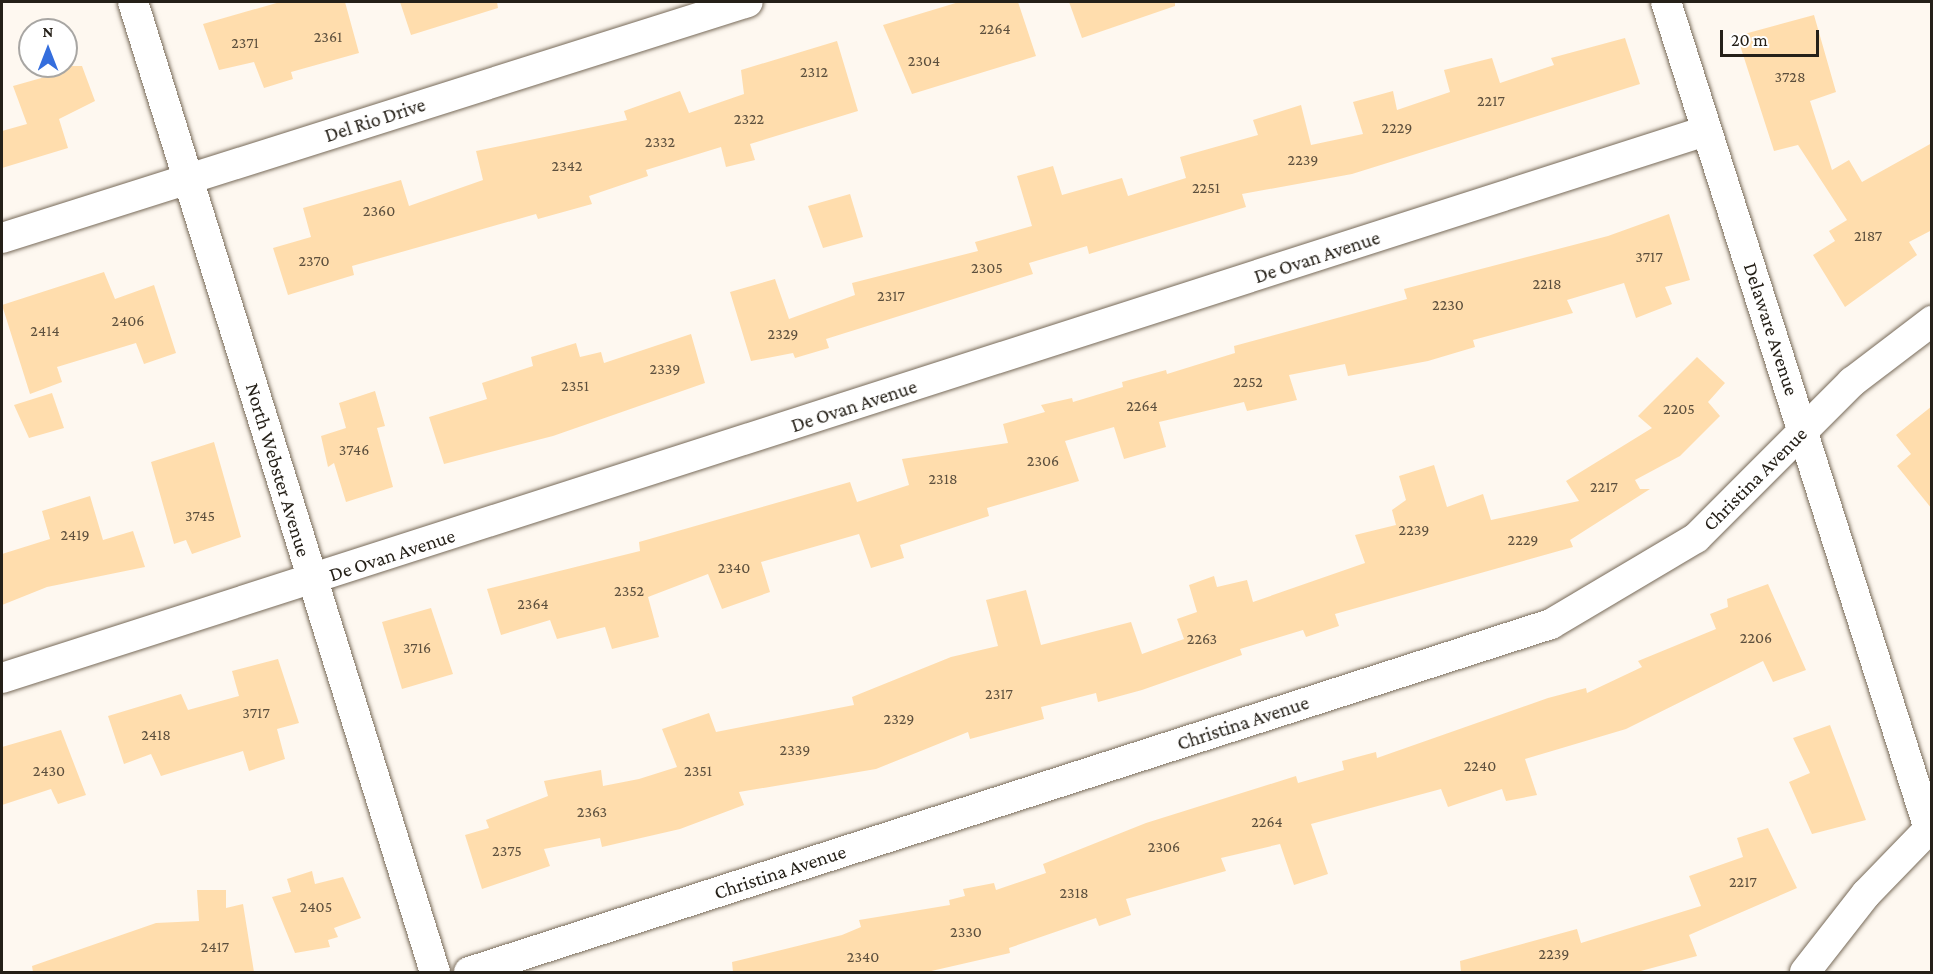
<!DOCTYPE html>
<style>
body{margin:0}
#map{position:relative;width:1933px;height:974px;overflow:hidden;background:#fef8f0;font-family:"Crimson Pro",serif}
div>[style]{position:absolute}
.building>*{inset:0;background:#ffddad}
.roads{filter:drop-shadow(0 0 2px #776a59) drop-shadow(0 0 2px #776a59)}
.street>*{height:30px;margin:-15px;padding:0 15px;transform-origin:15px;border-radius:15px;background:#fff}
span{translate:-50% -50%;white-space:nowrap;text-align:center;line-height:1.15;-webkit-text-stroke:6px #fff;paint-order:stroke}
.number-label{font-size:16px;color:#5c4f3d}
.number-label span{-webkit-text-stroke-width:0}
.street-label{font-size:20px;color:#252018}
.frame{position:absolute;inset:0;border:3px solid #252018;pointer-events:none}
.north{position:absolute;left:18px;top:18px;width:60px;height:60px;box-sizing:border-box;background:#fff;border:2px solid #a8a6a3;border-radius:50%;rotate:0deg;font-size:16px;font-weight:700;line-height:24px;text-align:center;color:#252018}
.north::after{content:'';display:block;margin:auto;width:21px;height:27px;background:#356edd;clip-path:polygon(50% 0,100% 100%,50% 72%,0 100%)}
.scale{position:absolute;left:1720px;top:30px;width:99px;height:27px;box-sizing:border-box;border:3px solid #252018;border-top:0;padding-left:8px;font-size:18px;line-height:21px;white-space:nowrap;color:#252018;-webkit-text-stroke:4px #fff;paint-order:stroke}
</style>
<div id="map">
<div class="building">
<i style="clip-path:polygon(280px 2px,345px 2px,359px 53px,291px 72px,293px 79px,264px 88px,254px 62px,219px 70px,203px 24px)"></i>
<i style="clip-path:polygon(400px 2px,497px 2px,498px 8px,411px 35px)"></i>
<i style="clip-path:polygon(959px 2px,1018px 2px,1036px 56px,912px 94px,883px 25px)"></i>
<i style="clip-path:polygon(1069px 2px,1175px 2px,1175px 6px,1082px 38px)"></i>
<i style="clip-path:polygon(1814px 15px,1836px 92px,1810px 101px,1832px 170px,1849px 160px,1862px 182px,1932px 143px,1932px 230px,1909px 242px,1917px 255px,1845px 307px,1813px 255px,1835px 241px,1829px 231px,1847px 220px,1798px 145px,1774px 151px,1737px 36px)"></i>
<i style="clip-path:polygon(1625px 38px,1640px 84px,1352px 174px,1242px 194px,1246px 207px,1089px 254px,1087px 246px,1029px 263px,1033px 274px,826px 339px,829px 348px,795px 358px,793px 353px,751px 361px,730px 292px,775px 279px,789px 319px,855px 295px,852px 283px,978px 251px,975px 242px,1032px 226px,1017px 176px,1053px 166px,1062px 195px,1122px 178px,1128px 196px,1186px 178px,1180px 157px,1258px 135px,1253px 120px,1301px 105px,1311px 145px,1363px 134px,1353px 102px,1393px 91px,1397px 110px,1450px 92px,1444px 70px,1492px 58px,1500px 83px,1554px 65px,1551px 58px)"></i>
<i style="clip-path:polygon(837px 41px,858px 111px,750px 144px,755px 160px,726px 167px,721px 147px,646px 170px,648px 176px,589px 196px,592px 204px,538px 219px,536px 214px,352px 266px,354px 275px,288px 295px,273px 248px,311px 237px,303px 208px,401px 180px,409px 206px,483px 180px,476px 151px,627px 120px,624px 111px,680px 91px,689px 113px,744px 94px,741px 70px)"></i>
<i style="clip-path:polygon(50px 66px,82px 66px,95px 101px,59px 119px,68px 148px,2px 168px,2px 131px,27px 124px,13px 86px,52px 75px)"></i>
<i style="clip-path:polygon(850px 194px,863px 237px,823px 248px,808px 206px)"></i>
<i style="clip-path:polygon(1669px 214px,1690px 280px,1665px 287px,1672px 304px,1636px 318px,1624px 283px,1567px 300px,1573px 313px,1473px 340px,1475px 347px,1428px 361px,1348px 376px,1345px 364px,1289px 375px,1297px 400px,1247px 411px,1244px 402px,1159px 422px,1166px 447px,1124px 459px,1114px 427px,1065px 441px,1079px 481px,987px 508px,989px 516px,900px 545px,904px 558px,871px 568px,859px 534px,761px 562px,770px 592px,722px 609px,708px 574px,648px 597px,659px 637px,612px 649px,605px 627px,557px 639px,550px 620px,501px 635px,487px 589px,640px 551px,639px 542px,850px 482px,857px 502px,909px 485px,902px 459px,1008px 443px,1003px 424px,1045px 412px,1041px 405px,1072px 398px,1073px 402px,1123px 387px,1122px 382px,1166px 370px,1167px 374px,1235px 353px,1234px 346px,1407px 299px,1404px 289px,1608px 236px)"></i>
<i style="clip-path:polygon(104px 272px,115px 299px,154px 285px,176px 353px,144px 364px,136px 343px,57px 367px,62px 382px,30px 394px,2px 305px)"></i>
<i style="clip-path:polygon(691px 334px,705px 383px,553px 436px,444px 464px,429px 417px,487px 399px,482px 383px,533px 366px,531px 357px,576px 343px,580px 357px,601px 352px,604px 363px)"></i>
<i style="clip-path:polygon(1697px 357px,1725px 383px,1708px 402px,1720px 416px,1680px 456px,1635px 480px,1640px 489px,1650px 489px,1570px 540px,1573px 547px,1335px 614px,1339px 626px,1306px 637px,1303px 630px,1240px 649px,1242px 655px,1142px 690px,1098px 702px,1096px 693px,1041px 707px,1044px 719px,970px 739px,968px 732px,876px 769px,739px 792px,744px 805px,680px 829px,602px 847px,600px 838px,544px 849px,550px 866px,482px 889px,465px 835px,489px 828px,486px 820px,548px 796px,544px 781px,601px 770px,603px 786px,639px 779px,677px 767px,662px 729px,709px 713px,716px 732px,854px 705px,852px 697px,951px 657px,998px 646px,986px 600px,1026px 590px,1041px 645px,1131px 622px,1142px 654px,1184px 639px,1177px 619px,1197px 612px,1189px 585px,1214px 576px,1217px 587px,1247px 580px,1253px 602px,1365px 563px,1355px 535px,1396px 525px,1392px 510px,1406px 500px,1399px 476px,1434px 465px,1447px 507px,1483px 494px,1491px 520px,1579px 501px,1566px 481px,1652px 428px,1638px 416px)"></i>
<i style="clip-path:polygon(375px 391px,385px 426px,377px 428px,393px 487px,346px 502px,334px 463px,328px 467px,321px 436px,346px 428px,339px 403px)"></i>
<i style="clip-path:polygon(52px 393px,64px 428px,29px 438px,14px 405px)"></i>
<i style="clip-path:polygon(1932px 406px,1932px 509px,1897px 466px,1911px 454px,1896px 435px)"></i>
<i style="clip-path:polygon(214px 442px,241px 537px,192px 554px,186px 540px,174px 544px,151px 462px)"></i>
<i style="clip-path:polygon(90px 496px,103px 540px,133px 531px,145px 567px,47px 587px,2px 605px,2px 554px,50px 539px,42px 511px)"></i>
<i style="clip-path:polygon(1768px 584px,1806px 670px,1773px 682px,1763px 661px,1626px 729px,1525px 759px,1537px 795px,1506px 801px,1502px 789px,1448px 807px,1441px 789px,1311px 824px,1328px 874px,1294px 885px,1280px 844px,1221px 858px,1226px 871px,1126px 899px,1131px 915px,1099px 926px,1096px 918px,1009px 948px,1010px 953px,927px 972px,733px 972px,732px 962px,842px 935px,861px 927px,859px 920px,950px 905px,949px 900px,965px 896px,963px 889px,994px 883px,996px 890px,1046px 873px,1043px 864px,1146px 823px,1296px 776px,1298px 783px,1344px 770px,1342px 761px,1376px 752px,1377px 758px,1548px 698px,1586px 688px,1587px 693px,1642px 667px,1638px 661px,1716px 629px,1710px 614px,1728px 607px,1727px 599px)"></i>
<i style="clip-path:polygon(431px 608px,453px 674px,402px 689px,382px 622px)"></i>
<i style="clip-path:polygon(278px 659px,299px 723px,277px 729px,285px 759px,249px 771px,243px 751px,161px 776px,151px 754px,124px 764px,108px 716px,181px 694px,188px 710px,239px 696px,232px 671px)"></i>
<i style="clip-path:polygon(1830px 725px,1866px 820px,1812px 834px,1789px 782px,1810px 773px,1793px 738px)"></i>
<i style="clip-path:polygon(61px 730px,86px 795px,58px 804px,51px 789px,2px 805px,2px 747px)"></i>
<i style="clip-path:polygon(1768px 828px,1797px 888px,1689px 935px,1697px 956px,1637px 972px,1461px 972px,1460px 961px,1577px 929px,1581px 943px,1701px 906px,1689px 876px,1743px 857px,1737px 838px)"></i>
<i style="clip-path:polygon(312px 871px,315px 884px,343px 877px,361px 918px,334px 928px,338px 937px,328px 940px,330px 947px,295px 953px,272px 897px,291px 892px,287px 879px)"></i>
<i style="clip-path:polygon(197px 890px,226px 890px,226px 908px,243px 904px,254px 972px,33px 972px,32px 966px,156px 923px,199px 921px)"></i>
</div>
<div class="roads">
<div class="street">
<i style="left:133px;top:2px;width:1016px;rotate:72.71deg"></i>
<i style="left:1666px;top:2px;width:868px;rotate:72.36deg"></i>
<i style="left:2px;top:238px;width:782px;rotate:-17.55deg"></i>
<i style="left:2px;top:678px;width:1790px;rotate:-17.8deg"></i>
<i style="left:469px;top:972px;width:1137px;rotate:-17.83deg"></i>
<i style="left:1551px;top:624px;width:169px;rotate:-30.7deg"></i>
<i style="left:1696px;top:538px;width:221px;rotate:-45deg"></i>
<i style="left:1852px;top:382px;width:101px;rotate:-37.3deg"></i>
<i style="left:1805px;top:972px;width:99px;rotate:-52deg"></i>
<i style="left:1866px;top:894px;width:95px;rotate:-45.9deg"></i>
</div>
</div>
<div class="number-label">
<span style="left:995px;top:29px">2264</span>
<span style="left:328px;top:37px">2361</span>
<span style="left:245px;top:43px">2371</span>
<span style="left:924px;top:61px">2304</span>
<span style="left:814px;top:72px">2312</span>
<span style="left:1790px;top:77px">3728</span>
<span style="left:1491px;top:101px">2217</span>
<span style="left:749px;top:119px">2322</span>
<span style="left:1397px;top:128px">2229</span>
<span style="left:660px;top:142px">2332</span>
<span style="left:1303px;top:160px">2239</span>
<span style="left:567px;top:166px">2342</span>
<span style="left:1206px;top:188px">2251</span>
<span style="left:379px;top:211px">2360</span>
<span style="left:1868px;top:236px">2187</span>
<span style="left:1649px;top:257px">3717</span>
<span style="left:314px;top:261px">2370</span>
<span style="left:987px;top:268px">2305</span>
<span style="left:1547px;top:284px">2218</span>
<span style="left:891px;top:296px">2317</span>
<span style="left:1448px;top:305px">2230</span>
<span style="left:128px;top:321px">2406</span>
<span style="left:45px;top:331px">2414</span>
<span style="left:783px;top:334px">2329</span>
<span style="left:665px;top:369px">2339</span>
<span style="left:1248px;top:382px">2252</span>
<span style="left:575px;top:386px">2351</span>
<span style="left:1142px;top:406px">2264</span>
<span style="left:1679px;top:409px">2205</span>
<span style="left:354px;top:450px">3746</span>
<span style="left:1043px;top:461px">2306</span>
<span style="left:943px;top:479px">2318</span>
<span style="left:1604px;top:487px">2217</span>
<span style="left:200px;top:516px">3745</span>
<span style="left:1414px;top:530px">2239</span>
<span style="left:75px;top:535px">2419</span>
<span style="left:1523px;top:540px">2229</span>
<span style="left:734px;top:568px">2340</span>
<span style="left:629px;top:591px">2352</span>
<span style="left:533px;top:604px">2364</span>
<span style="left:1756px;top:638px">2206</span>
<span style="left:1202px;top:639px">2263</span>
<span style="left:417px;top:648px">3716</span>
<span style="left:999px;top:694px">2317</span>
<span style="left:256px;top:713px">3717</span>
<span style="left:899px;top:719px">2329</span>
<span style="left:156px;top:735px">2418</span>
<span style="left:795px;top:750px">2339</span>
<span style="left:1480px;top:766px">2240</span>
<span style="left:49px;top:771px">2430</span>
<span style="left:698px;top:771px">2351</span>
<span style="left:592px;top:812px">2363</span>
<span style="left:1267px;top:822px">2264</span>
<span style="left:1164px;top:847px">2306</span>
<span style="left:507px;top:851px">2375</span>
<span style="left:1743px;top:882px">2217</span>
<span style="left:1074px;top:893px">2318</span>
<span style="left:316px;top:907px">2405</span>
<span style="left:966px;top:932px">2330</span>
<span style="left:215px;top:947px">2417</span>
<span style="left:1554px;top:954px">2239</span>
<span style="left:863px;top:957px">2340</span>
</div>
<div class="street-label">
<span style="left:375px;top:120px;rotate:-18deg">Del Rio Drive</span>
<span style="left:1317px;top:257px;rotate:-18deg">De Ovan Avenue</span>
<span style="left:1771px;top:329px;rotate:72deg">Delaware Avenue</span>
<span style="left:854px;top:406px;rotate:-18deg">De Ovan Avenue</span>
<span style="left:278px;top:470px;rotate:73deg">North Webster Avenue</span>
<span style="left:1755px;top:479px;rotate:-45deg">Christina Avenue</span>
<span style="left:392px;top:555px;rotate:-18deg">De Ovan Avenue</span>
<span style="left:1243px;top:723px;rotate:-18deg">Christina Avenue</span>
<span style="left:780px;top:872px;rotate:-18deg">Christina Avenue</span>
</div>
<div class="frame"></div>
<div class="north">N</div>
<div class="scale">20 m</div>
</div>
